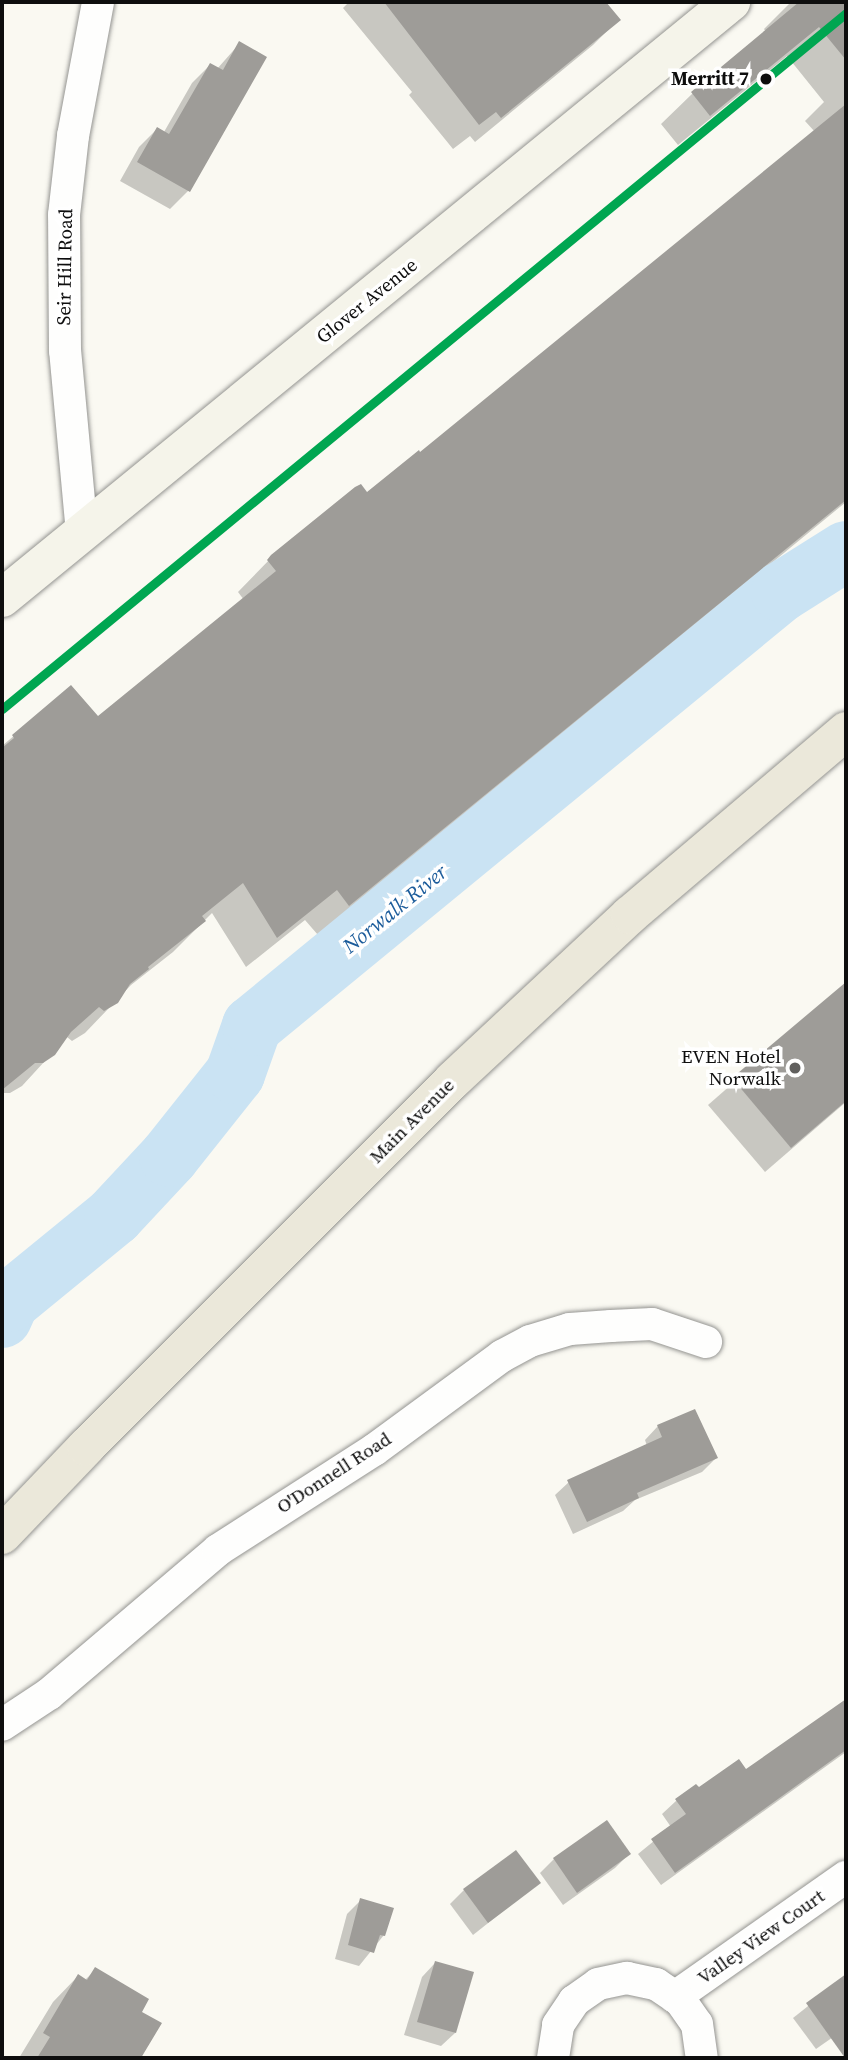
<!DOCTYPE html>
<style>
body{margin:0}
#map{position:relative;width:848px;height:2060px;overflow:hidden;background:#faf9f2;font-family:"Source Serif 4",serif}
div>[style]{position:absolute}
.shadow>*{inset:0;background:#0003}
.river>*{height:60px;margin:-30px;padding:0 30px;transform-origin:30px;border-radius:30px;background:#cae3f3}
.building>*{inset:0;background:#9e9c98}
.roads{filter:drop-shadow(0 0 2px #949491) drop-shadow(0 0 2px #949491)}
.street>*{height:32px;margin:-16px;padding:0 16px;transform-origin:16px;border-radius:16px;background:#fefefd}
.secondary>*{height:38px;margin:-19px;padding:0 19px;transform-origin:19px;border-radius:19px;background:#f5f4ea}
.primary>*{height:38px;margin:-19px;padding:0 19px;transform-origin:19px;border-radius:19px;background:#ebe8da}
.rail-1>*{height:9px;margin:-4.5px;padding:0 4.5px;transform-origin:4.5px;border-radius:4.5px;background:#00a651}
.dots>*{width:19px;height:19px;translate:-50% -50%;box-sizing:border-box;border:4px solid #fff;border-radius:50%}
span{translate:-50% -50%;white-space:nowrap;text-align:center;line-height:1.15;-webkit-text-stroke:7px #fff;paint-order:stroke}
.stop-label{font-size:19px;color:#0e0e0e;font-weight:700}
.right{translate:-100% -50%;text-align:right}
.street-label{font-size:19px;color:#0e0e0e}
.poi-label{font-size:19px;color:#0e0e0e}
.water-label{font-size:21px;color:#1c5c9b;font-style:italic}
.frame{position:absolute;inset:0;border:4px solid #0e0e0e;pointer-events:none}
</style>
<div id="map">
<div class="shadow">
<i style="clip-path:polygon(349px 2px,603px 2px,618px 20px,593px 45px,475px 142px,470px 136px,453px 149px,409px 95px,412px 92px,343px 8px)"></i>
<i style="clip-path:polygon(791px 2px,846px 2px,846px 502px,318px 935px,305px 920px,246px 967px,212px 913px,173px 952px,131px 985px,85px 1033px,72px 1041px,67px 1037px,22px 1086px,10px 1093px,2px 1093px,2px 746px,71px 687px,98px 719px,244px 600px,238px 592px,272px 557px,367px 494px,420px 455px,815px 132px,805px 121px,824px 102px,787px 56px,678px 145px,661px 124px,692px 94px,766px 32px,764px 29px)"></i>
<i style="clip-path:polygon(240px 43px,188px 191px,170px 209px,120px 181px,139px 147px,157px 129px,164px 132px,192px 83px,210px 65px,217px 69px)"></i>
<i style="clip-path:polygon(846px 984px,846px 1102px,765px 1172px,708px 1105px)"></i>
<i style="clip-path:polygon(658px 1426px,716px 1458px,702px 1472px,635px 1500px,623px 1511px,573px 1534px,555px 1495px,569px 1482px,647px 1446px,645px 1440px)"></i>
<i style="clip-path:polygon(846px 1701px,846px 1752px,661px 1885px,638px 1854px,671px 1827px,662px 1814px,676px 1801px,696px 1786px,698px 1790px,746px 1772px)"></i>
<i style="clip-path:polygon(629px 1854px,615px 1868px,563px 1905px,540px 1873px,554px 1859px)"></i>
<i style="clip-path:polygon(539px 1883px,473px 1935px,450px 1904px,464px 1890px)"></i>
<i style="clip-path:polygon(361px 1900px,384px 1935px,359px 1966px,335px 1959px,347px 1914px)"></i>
<i style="clip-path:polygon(435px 1963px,455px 2033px,441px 2046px,404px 2035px,422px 1977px)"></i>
<i style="clip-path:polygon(96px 1969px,140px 2012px,159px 2024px,139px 2058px,19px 2058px,53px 2002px,78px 1976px,85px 1980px)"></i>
<i style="clip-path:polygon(846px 1976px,846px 2028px,816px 2049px,793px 2018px)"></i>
</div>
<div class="river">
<i style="left:2px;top:1318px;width:17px;rotate:-66deg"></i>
<i style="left:9px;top:1302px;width:136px;rotate:-39.3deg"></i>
<i style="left:114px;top:1216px;width:81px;rotate:-47deg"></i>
<i style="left:169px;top:1157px;width:106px;rotate:-51.5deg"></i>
<i style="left:235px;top:1074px;width:51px;rotate:-70.5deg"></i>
<i style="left:252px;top:1026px;width:684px;rotate:-39.37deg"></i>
<i style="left:781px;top:592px;width:77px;rotate:-32.2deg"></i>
</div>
<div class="building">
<i style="clip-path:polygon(384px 2px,606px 2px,621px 20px,501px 118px,496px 112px,479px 125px)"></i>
<i style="clip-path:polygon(799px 2px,846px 2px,846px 60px,819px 27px,710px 116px,691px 92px)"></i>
<i style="clip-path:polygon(239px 41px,267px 57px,190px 192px,137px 162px,157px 127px,169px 134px,210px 63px,223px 70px)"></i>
<i style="clip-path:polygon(846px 104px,846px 500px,349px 906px,337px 890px,277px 938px,243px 883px,202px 916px,206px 921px,148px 967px,149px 969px,130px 984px,118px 1003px,104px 1011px,99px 1007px,71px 1032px,55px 1055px,43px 1063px,35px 1063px,2px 1090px,2px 748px,14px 738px,12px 735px,71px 685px,98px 716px,276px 571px,267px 560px,271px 555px,355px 487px,361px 484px,367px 492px,419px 450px,420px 452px)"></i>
<i style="clip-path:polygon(846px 982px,846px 1101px,791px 1148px,732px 1078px)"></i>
<i style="clip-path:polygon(695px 1409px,718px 1458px,637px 1493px,639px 1498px,587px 1522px,567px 1480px,662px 1437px,657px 1425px)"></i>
<i style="clip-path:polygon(846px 1699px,846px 1750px,675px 1873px,651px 1839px,686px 1814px,675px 1799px,696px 1784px,699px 1787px,739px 1759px,746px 1769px)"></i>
<i style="clip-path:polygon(607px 1820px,631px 1854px,577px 1893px,553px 1858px)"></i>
<i style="clip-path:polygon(516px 1850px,541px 1883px,488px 1923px,463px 1889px)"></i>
<i style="clip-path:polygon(360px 1898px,394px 1908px,385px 1936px,380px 1935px,374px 1953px,348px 1945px)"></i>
<i style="clip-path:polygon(435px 1961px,474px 1972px,456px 2033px,417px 2022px)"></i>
<i style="clip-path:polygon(95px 1967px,149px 1999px,142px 2012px,162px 2023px,141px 2058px,37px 2058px,50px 2037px,43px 2033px,78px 1974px,87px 1980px)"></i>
<i style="clip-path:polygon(846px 1974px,846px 2058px,845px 2058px,806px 2003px)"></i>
</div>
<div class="roads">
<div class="street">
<i style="left:82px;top:533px;width:183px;rotate:-95.3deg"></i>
<i style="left:65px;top:351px;width:136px;rotate:-90.4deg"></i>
<i style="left:64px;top:215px;width:80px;rotate:-83.5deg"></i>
<i style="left:73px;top:136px;width:136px;rotate:-79.4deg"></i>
<i style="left:2px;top:1725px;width:56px;rotate:-33.4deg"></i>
<i style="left:49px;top:1694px;width:222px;rotate:-40.4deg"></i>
<i style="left:218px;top:1550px;width:185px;rotate:-32.7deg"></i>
<i style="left:374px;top:1450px;width:159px;rotate:-36.3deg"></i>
<i style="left:502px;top:1356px;width:32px;rotate:-28deg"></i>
<i style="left:530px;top:1341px;width:42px;rotate:-16.7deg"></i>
<i style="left:570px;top:1329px;width:41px;rotate:-4.2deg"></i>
<i style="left:611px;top:1326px;width:41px;rotate:-2.8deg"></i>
<i style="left:652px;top:1324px;width:57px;rotate:18.4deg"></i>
<i style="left:675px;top:1997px;width:209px;rotate:-35.1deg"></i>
<i style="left:553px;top:2058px;width:33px;rotate:-81deg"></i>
<i style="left:558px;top:2025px;width:29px;rotate:-56deg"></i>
<i style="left:574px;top:2001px;width:29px;rotate:-35deg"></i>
<i style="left:598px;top:1984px;width:30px;rotate:-12deg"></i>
<i style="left:627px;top:1978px;width:30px;rotate:12deg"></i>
<i style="left:656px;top:1984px;width:29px;rotate:34deg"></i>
<i style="left:680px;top:2000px;width:29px;rotate:55deg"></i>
<i style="left:697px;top:2024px;width:34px;rotate:82deg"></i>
</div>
<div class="secondary">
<i style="left:2px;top:598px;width:942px;rotate:-39.27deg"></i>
</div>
<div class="primary">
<i style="left:2px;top:1535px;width:122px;rotate:-46.3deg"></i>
<i style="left:86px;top:1447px;width:519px;rotate:-45deg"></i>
<i style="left:453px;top:1080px;width:242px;rotate:-43deg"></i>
<i style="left:630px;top:915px;width:284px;rotate:-40.4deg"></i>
</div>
</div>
<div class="rail-1">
<i style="left:2px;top:709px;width:1094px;rotate:-39.51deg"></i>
</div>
<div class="dots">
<i style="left:766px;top:79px;background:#0e0e0e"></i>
<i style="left:795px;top:1068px;background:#61605e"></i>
</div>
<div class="stop-label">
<span class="right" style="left:749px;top:79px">Merritt 7</span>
</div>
<div class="street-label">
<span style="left:65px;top:267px;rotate:-89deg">Seir Hill Road</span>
<span style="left:367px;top:301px;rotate:-39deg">Glover Avenue</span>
<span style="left:412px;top:1121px;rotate:-45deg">Main Avenue</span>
<span style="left:334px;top:1473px;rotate:-33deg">O'Donnell Road</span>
<span style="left:761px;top:1937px;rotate:-35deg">Valley View Court</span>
</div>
<div class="poi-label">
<span class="right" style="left:781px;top:1068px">EVEN Hotel<br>Norwalk</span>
</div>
<div class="water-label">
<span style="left:395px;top:909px;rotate:-39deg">Norwalk River</span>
</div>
<div class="frame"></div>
</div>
